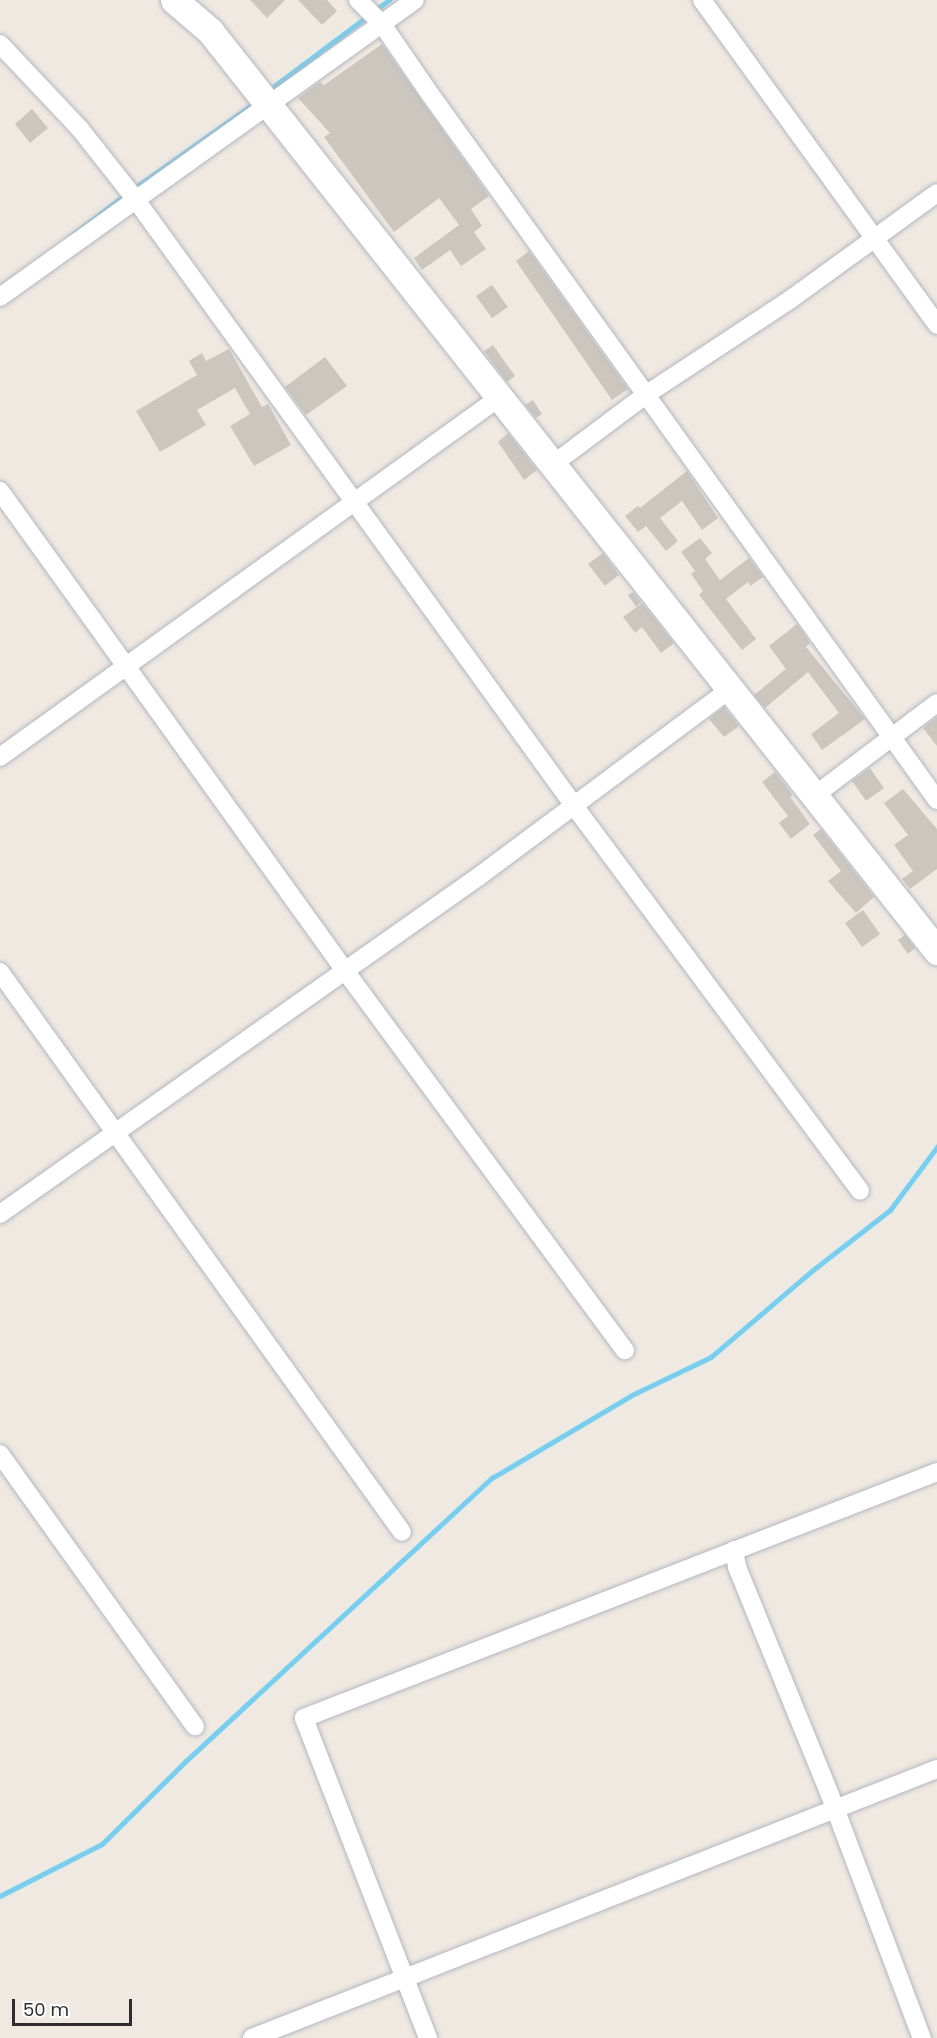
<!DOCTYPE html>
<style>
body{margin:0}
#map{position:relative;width:937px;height:2038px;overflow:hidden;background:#efe9e1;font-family:Poppins,sans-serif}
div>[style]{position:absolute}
.stream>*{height:4.5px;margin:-2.25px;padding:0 2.25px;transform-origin:2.25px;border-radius:2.25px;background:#75cff0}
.building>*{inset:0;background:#cbc7bf}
.roads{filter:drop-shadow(0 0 2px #b4b7c1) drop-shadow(0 0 2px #b4b7c1)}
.street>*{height:18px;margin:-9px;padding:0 9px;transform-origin:9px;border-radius:9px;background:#fff}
.secondary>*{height:27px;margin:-13.5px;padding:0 13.5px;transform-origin:13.5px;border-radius:13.5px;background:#fff}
span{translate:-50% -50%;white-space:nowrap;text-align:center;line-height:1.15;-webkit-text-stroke:6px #fff;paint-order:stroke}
.scale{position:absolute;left:12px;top:1999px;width:120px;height:27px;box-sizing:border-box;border:3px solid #2e2e2e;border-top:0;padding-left:8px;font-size:18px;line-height:21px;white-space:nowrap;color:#2e2e2e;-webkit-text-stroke:4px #fff;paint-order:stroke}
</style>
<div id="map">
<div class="stream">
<i style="left:374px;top:11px;width:19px;rotate:-36deg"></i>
<i style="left:269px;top:90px;width:124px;rotate:-36.8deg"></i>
<i style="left:133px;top:189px;width:151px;rotate:-35.3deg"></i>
<i style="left:71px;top:236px;width:69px;rotate:-37.4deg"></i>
<i style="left:0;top:1896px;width:114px;rotate:-27deg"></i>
<i style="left:102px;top:1844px;width:118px;rotate:-44.7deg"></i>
<i style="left:186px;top:1761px;width:417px;rotate:-42.8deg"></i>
<i style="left:492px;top:1478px;width:165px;rotate:-30.6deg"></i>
<i style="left:634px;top:1394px;width:85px;rotate:-25.7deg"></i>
<i style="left:711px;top:1357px;width:134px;rotate:-40.5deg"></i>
<i style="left:813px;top:1270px;width:98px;rotate:-37.9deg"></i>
<i style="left:890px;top:1210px;width:79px;rotate:-53.3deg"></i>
</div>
<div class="building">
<i style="clip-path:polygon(250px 0,285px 0,267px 18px)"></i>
<i style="clip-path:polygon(298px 0,327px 0,337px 11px,322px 25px)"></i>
<i style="clip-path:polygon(382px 44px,489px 196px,471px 209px,482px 226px,474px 232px,486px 249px,461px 266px,450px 250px,422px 270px,414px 258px,459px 225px,439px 198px,394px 232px,324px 137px,330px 133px,298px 98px,320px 82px,324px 85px)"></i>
<i style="clip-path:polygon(32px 109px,48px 128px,30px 143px,15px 124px)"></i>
<i style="clip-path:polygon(529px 251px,628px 389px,612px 400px,516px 261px)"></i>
<i style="clip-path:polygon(492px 285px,508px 307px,492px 318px,476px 296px)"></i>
<i style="clip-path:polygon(493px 345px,515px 376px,507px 382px,484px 351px)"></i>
<i style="clip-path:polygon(229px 349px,262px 407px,268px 404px,291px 445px,254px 466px,230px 426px,250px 414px,235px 388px,197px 410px,206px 425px,160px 452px,136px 411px,197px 375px,189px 361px,202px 353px,206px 361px)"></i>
<i style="clip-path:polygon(325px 357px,347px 386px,306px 415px,285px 387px)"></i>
<i style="clip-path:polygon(533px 400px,542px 414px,536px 418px,525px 405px)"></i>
<i style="clip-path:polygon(508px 433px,537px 470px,524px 480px,498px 442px)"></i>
<i style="clip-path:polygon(687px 471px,718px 518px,702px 530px,682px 501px,660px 518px,678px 541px,666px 551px,646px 526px,638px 532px,625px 516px,638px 506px,640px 508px)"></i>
<i style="clip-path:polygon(700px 538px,712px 553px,705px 559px,720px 580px,749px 558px,763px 577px,750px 586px,748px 582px,726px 599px,756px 639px,742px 650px,699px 595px,703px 591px,691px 574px,695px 571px,681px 552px)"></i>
<i style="clip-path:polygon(603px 553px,619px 575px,605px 586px,588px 564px)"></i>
<i style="clip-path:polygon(633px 592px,641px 602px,636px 607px,628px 595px)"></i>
<i style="clip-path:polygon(642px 603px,674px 643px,661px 653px,642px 627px,635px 633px,623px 617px)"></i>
<i style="clip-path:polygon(797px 624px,810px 643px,806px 647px,865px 719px,822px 750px,811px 734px,839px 713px,808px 672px,765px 708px,754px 695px,786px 669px,769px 646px)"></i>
<i style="clip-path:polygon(724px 707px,739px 726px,724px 737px,709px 719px)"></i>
<i style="clip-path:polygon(937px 717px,937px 746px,923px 728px)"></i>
<i style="clip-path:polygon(870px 768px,884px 788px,866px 801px,852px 781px)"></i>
<i style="clip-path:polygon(775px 772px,793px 795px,790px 797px,810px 824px,791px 839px,779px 823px,788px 816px,762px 782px)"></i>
<i style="clip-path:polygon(903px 789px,937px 829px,937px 869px,910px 889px,902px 879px,913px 871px,894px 845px,908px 835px,884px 803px)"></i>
<i style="clip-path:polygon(821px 829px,874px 897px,856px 913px,828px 881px,841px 871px,813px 835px)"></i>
<i style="clip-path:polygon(863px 910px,880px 934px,862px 947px,845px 923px)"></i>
<i style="clip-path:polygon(905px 935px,915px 948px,908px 954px,898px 940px)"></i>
</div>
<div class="roads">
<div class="street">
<i style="left:358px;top:0;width:34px;rotate:45deg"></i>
<i style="left:382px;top:24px;width:85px;rotate:55.6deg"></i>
<i style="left:430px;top:94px;width:869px;rotate:54.32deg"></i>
<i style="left:702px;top:0;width:401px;rotate:54.1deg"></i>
<i style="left:0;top:44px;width:117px;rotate:46.7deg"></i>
<i style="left:80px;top:129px;width:90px;rotate:51.7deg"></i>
<i style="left:136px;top:200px;width:749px;rotate:54.12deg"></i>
<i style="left:575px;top:807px;width:478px;rotate:53.4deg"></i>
<i style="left:0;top:297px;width:510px;rotate:-35.59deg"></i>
<i style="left:552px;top:465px;width:119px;rotate:-36.8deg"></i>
<i style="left:647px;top:394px;width:173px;rotate:-33.4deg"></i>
<i style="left:791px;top:299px;width:180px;rotate:-36deg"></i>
<i style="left:0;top:491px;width:593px;rotate:54.27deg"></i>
<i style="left:346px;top:972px;width:470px;rotate:53.6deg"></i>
<i style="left:0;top:757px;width:616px;rotate:-35.75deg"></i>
<i style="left:814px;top:796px;width:154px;rotate:-37.1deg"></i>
<i style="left:0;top:972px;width:689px;rotate:54.33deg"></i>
<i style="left:0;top:1214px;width:585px;rotate:-35.18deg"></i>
<i style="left:478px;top:877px;width:314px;rotate:-36.7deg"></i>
<i style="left:0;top:1454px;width:335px;rotate:54.4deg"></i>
<i style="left:734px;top:1550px;width:17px;rotate:80deg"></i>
<i style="left:737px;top:1567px;width:246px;rotate:67.8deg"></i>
<i style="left:830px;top:1795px;width:260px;rotate:69.3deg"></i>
<i style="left:252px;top:2038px;width:736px;rotate:-21.44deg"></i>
<i style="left:428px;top:2038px;width:343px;rotate:-111.2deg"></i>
<i style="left:304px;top:1718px;width:679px;rotate:-21.24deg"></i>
</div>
<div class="secondary">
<i style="left:174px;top:0;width:48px;rotate:40.7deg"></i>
<i style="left:210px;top:31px;width:1173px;rotate:51.68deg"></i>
</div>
</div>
<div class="scale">50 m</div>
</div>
